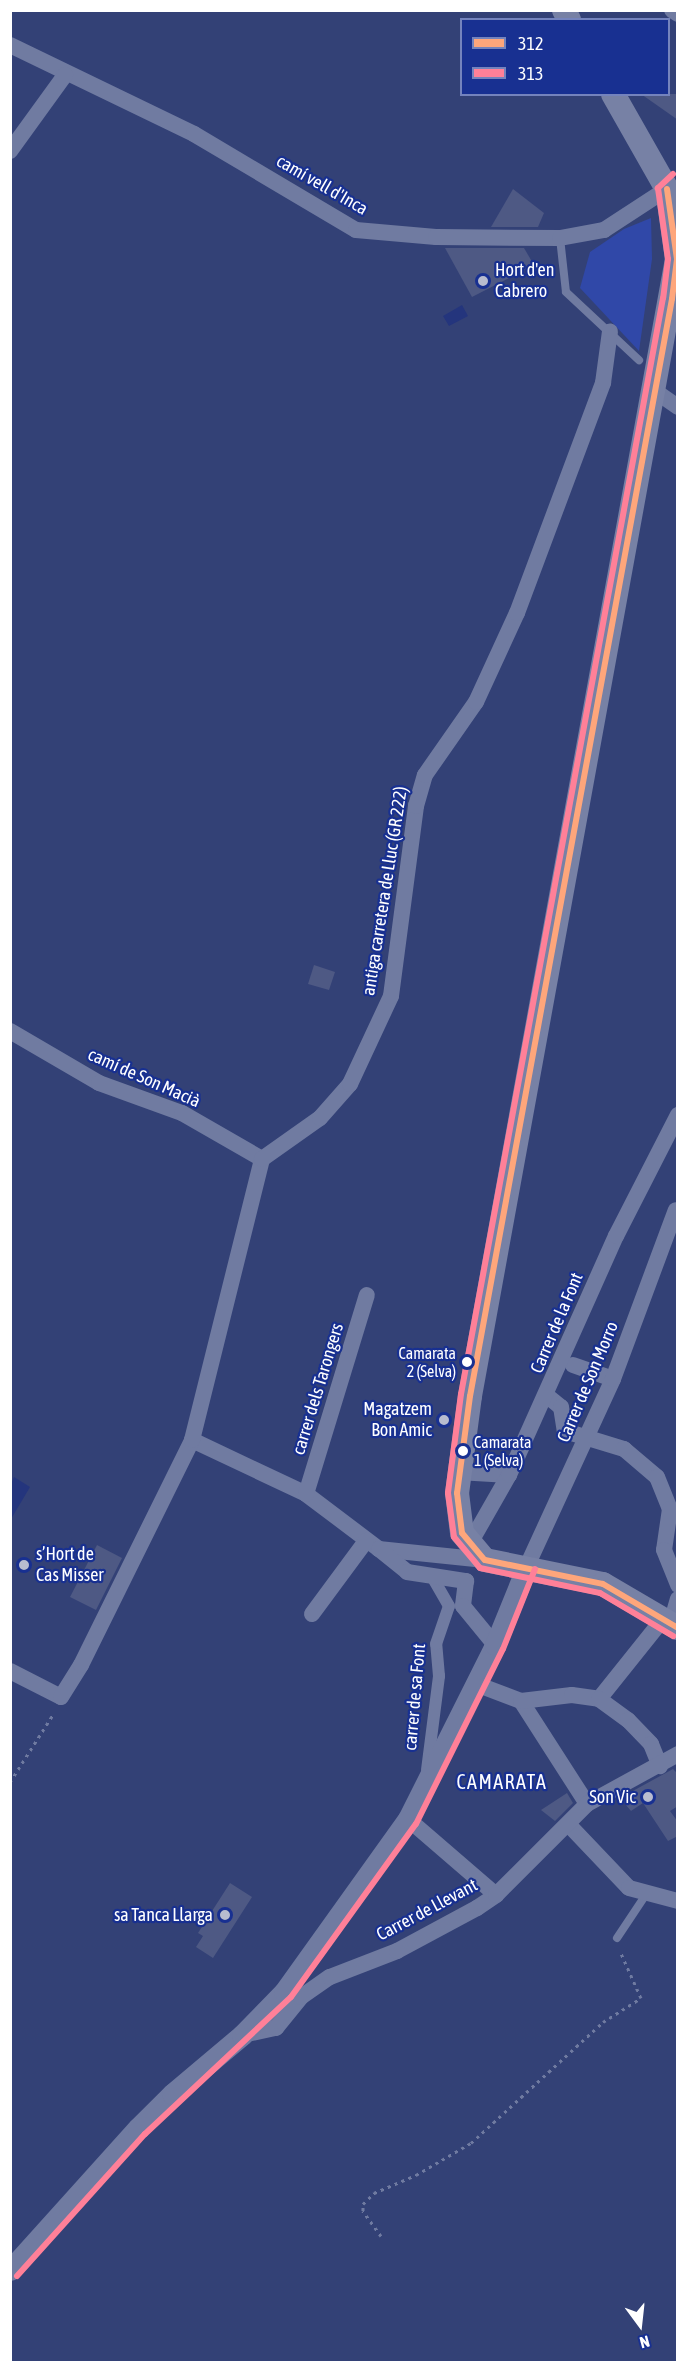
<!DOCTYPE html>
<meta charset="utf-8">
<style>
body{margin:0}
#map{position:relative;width:688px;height:2373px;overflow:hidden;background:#334176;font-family:"Asap Condensed",sans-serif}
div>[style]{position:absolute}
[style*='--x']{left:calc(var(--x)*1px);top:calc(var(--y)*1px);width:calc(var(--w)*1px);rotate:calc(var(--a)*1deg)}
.green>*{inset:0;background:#3048a8}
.water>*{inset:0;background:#24357d}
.building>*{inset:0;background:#4e5984}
.path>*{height:3px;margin-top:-1.5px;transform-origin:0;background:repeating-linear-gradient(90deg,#707ba1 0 3px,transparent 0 7.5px)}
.service>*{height:8px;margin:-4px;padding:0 4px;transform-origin:4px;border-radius:4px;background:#707ba1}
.pedestrian>*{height:12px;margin:-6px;padding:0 6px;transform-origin:6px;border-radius:6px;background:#707ba1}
.minor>*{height:16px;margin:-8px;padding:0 8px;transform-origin:8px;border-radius:8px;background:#707ba1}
.tertiary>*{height:21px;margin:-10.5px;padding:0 10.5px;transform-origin:10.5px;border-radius:10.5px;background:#707ba1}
.secondary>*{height:24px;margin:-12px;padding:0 12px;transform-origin:12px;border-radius:12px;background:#7781a5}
.bus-1>*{height:6px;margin:-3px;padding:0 3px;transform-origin:3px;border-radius:3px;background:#fea67b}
.bus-2>*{height:6px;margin:-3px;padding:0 3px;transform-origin:3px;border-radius:3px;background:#ff8098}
.dots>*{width:16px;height:16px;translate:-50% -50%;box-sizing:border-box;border:3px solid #183091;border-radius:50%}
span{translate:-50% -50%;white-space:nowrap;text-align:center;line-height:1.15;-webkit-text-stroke:4.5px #183091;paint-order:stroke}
.bus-label{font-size:16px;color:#fff}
.right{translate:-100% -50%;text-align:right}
.left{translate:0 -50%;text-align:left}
.street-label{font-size:18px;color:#fff}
.poi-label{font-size:18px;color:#fff}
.neighbourhood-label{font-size:20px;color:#fff;letter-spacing:1.5px}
.frame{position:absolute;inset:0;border:12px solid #fff;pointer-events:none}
.legend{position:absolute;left:460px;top:18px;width:210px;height:78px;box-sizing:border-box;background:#183091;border:2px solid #7483bd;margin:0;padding:8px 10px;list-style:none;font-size:18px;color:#fff}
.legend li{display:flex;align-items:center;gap:12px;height:30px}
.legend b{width:30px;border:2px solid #7483bd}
.north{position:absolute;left:610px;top:2295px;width:60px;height:60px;-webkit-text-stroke:4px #183091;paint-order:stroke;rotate:165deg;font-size:16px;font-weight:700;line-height:24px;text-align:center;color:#fff}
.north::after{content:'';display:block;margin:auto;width:21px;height:27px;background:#fff;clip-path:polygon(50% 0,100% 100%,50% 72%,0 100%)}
</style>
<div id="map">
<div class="green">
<i style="clip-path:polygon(651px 218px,652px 259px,639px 351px,580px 288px,590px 252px,624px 229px)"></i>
</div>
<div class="water">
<i style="clip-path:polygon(462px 305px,468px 316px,449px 326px,443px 316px)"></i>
<i style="clip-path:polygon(14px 1477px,30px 1487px,11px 1519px,11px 1484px)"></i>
</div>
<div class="building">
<i style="clip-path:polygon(641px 94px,678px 94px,678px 120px)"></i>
<i style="clip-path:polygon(513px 189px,544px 213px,538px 227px,491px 227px)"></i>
<i style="clip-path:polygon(445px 248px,524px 248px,534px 265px,472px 297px)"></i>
<i style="clip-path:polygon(314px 965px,335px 972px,329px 990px,308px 984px)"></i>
<i style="clip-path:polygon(97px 1545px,122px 1558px,96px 1610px,70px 1597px)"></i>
<i style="clip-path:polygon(673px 1769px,678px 1774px,678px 1806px,670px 1811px,678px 1822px,678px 1836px,668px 1841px,643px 1803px,631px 1811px,620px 1798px)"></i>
<i style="clip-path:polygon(567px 1793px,573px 1803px,555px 1821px,541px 1810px)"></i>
<i style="clip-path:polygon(230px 1883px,252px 1897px,213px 1958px,196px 1947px,203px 1936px,198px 1933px)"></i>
</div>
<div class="path">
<i style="--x:10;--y:1782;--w:82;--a:-57.5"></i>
<i style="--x:381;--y:2236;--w:31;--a:-126"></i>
<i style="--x:363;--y:2211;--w:7;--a:-90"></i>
<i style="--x:363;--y:2204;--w:16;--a:-45"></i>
<i style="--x:374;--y:2193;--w:46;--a:-23.2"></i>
<i style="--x:416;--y:2175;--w:64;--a:-30.2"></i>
<i style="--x:471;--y:2143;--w:179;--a:-42.5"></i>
<i style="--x:603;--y:2022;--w:45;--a:-32.3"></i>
<i style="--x:641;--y:1998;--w:51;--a:-114.1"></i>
</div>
<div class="service">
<i style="--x:560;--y:238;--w:54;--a:83.7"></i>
<i style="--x:566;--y:292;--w:100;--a:43"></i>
<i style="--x:617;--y:1938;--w:54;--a:-56.3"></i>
</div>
<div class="pedestrian">
<i style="--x:427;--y:1770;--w:95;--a:-82.7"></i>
<i style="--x:439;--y:1676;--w:32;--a:-95"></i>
<i style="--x:436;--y:1644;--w:40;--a:-71.1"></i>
<i style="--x:449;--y:1606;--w:36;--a:-120"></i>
</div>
<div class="minor">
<i style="--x:672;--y:10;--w:7;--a:34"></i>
<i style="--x:10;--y:45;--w:204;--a:25.8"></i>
<i style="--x:194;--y:134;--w:188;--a:30.7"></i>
<i style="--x:356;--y:230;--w:80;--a:5"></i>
<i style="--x:436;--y:237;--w:124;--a:0.5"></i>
<i style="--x:560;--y:238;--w:45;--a:-10.3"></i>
<i style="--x:604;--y:230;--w:75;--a:-33.1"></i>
<i style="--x:10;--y:151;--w:94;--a:-54.1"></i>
<i style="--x:655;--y:391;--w:28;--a:35"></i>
<i style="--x:10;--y:1031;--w:103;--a:30.3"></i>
<i style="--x:99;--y:1083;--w:88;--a:19.9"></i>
<i style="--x:182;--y:1113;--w:92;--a:29.9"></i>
<i style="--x:573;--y:1365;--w:42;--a:19.3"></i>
<i style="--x:546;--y:1395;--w:19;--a:39"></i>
<i style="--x:561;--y:1407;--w:24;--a:81"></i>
<i style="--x:565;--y:1431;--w:62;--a:17"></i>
<i style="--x:624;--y:1449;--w:43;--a:40.3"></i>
<i style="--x:657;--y:1477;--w:35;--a:68"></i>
<i style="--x:670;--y:1509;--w:41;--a:98.3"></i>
<i style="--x:664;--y:1550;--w:38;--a:68"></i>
<i style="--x:192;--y:1440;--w:126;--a:25.3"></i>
<i style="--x:306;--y:1494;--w:91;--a:37"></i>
<i style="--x:458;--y:1472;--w:51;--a:3.4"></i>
<i style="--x:306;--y:1494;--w:208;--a:-73"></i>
<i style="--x:469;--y:1545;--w:81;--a:-60.3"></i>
<i style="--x:509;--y:1475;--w:262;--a:-65.9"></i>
<i style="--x:616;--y:1236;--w:136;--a:-62.9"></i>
<i style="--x:485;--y:1560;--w:107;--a:-174.1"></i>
<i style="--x:379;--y:1549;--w:36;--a:39"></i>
<i style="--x:407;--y:1572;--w:60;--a:8.7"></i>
<i style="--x:466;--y:1581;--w:25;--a:97"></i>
<i style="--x:463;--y:1606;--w:50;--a:50.6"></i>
<i style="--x:527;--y:1566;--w:206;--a:-65.3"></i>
<i style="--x:613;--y:1379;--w:180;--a:-69.6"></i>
<i style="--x:312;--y:1614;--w:91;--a:-53.5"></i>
<i style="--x:671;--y:1623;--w:25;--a:-74"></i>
<i style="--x:10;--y:1671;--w:57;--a:27"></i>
<i style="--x:61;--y:1697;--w:38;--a:-58"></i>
<i style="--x:81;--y:1665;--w:251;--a:-63.7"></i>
<i style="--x:192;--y:1440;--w:290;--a:-76"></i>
<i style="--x:262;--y:1159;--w:71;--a:-35.3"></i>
<i style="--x:320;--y:1118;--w:45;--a:-48.6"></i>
<i style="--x:350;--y:1084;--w:97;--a:-65"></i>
<i style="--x:391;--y:996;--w:192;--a:-82.5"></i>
<i style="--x:416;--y:806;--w:32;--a:-74"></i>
<i style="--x:425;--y:775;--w:89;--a:-55.1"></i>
<i style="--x:476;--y:702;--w:98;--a:-65.3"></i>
<i style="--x:517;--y:613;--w:246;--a:-69.5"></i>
<i style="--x:603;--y:383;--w:52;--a:-82.3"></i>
<i style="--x:476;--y:1684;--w:48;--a:20.7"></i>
<i style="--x:521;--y:1701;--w:122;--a:57.3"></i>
<i style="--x:599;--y:1699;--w:104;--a:-51.3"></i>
<i style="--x:521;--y:1701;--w:51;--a:-6.7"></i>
<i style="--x:572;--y:1695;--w:27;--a:8"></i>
<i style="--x:599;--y:1699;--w:36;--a:36"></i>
<i style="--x:628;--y:1720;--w:33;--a:46"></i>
<i style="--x:651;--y:1744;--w:24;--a:68"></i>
<i style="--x:408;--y:1819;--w:116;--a:40.8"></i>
<i style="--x:568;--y:1824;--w:88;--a:46.4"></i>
<i style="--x:629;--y:1888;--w:51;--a:14.9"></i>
<i style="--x:242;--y:2035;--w:35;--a:-12"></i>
<i style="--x:276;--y:2028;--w:40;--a:-51"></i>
<i style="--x:301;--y:1997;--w:35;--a:-35"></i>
<i style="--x:330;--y:1977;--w:72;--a:-21.2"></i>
<i style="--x:397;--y:1951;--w:91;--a:-28.3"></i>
<i style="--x:477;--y:1908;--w:23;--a:-34"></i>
<i style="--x:496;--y:1895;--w:129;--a:-45"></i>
<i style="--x:587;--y:1804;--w:104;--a:-28.8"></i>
</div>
<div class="tertiary">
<i style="--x:10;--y:2270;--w:191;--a:-48"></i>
<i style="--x:138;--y:2128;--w:48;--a:-45"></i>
<i style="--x:172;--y:2094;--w:92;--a:-40.1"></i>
<i style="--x:242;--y:2035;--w:60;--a:-45.7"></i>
<i style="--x:284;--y:1992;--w:213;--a:-54.4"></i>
<i style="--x:408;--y:1819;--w:195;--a:-63.4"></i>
<i style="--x:495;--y:1645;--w:85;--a:-67.9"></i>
</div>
<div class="secondary">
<i style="--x:564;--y:10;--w:11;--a:63"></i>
<i style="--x:613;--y:94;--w:109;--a:60.4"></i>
<i style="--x:667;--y:189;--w:71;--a:81.9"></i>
<i style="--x:677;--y:259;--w:1156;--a:100.32"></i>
<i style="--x:470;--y:1396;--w:98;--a:97.6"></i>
<i style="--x:457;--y:1493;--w:40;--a:82.9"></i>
<i style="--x:462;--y:1533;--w:35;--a:50"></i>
<i style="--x:485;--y:1560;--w:120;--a:11.5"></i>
<i style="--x:603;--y:1584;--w:87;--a:30.4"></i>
</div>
<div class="bus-1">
<i style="--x:667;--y:189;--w:71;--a:81.9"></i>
<i style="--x:677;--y:259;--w:40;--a:97.1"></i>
<i style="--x:672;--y:299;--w:1115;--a:100.43"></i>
<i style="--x:470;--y:1396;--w:98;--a:97.6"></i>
<i style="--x:457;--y:1493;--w:40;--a:82.9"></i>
<i style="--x:462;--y:1533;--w:35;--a:50"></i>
<i style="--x:485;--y:1560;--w:120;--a:11.5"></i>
<i style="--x:603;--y:1584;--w:87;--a:30.4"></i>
</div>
<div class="bus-2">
<i style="--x:673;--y:174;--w:21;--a:137"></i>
<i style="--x:658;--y:188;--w:72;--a:82"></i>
<i style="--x:668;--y:259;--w:39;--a:97"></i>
<i style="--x:663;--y:298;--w:1114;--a:100.44"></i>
<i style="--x:461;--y:1394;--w:100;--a:97.5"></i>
<i style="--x:448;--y:1493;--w:44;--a:82.2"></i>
<i style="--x:454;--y:1537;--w:40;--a:50"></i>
<i style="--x:480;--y:1568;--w:123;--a:11.8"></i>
<i style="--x:600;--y:1593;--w:85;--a:30.5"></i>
<i style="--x:17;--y:2276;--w:191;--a:-48"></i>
<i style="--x:145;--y:2134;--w:200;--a:-43.2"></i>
<i style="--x:291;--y:1997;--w:213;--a:-54.2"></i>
<i style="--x:416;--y:1824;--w:195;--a:-63.6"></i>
<i style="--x:503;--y:1649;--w:86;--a:-68.2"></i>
</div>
<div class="dots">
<i style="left:483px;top:281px;background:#b8bccf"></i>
<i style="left:467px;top:1362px;background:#fff"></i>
<i style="left:444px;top:1420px;background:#b8bccf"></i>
<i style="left:463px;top:1451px;background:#fff"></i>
<i style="left:24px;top:1565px;background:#b8bccf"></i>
<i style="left:648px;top:1797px;background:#b8bccf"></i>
<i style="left:225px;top:1915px;background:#b8bccf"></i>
</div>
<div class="bus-label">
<span class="right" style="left:456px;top:1362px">Camarata<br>2 (Selva)</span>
<span class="left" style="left:474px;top:1451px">Camarata<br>1 (Selva)</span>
</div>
<div class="street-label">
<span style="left:322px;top:185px;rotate:30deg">camí vell d'Inca</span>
<span style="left:385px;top:891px;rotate:-81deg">antiga carretera de Lluc (GR 222)</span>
<span style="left:144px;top:1078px;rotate:24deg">camí de Son Macià</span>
<span style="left:557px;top:1323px;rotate:-67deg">Carrer de la Font</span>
<span style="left:588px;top:1382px;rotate:-67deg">Carrer de Son Morro</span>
<span style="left:318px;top:1389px;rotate:-73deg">carrer dels Tarongers</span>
<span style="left:415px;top:1697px;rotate:-85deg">carrer de sa Font</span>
<span style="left:427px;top:1910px;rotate:-28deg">Carrer de Llevant</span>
</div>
<div class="poi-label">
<span class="left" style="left:495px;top:281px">Hort d'en<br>Cabrero</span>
<span class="right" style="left:432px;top:1420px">Magatzem<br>Bon Amic</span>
<span class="left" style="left:36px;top:1565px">s’Hort de<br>Cas Misser</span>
<span class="right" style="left:636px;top:1797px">Son Vic</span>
<span class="right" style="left:213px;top:1915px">sa Tanca Llarga</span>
</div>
<div class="neighbourhood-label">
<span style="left:502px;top:1781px">CAMARATA</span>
</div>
<div class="frame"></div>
<ul class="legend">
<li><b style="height:8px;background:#fea67b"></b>312</li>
<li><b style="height:8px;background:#ff8098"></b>313</li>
</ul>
<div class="north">N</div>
</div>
